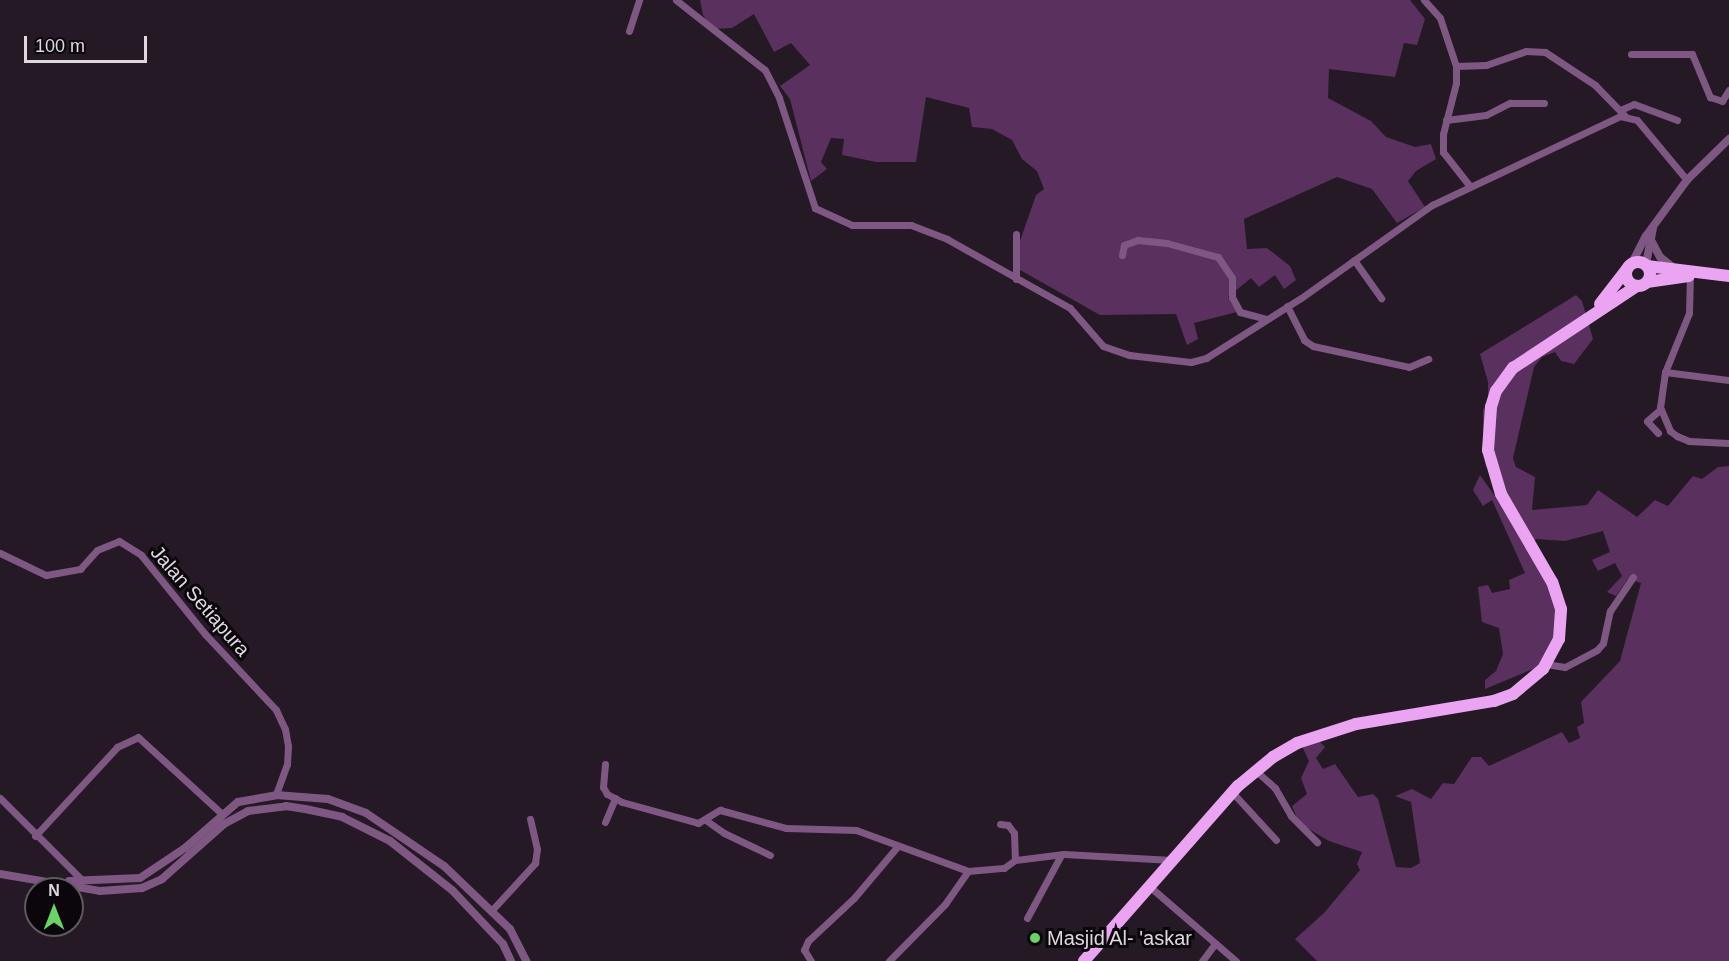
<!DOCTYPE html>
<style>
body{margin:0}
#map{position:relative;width:1729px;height:961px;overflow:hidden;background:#241925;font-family:Arial,sans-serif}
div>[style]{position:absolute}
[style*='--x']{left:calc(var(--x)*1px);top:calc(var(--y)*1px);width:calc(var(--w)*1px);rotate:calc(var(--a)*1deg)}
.green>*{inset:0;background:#59305e}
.minor>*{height:7px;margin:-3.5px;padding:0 3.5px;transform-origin:3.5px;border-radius:3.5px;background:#7e5782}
.tertiary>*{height:8px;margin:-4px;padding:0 4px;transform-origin:4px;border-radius:4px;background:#7e5782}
.trunk>*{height:12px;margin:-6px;padding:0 6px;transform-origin:6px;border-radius:6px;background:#eaa4f2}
.trunk>.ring{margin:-6px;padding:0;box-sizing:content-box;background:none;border:12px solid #eaa4f2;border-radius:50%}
.dots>*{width:16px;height:16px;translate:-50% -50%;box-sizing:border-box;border:3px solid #0a060b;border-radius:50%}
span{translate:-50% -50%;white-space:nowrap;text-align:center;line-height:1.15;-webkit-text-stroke:6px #0a060b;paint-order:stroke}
.street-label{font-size:20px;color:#dfd8e0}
.poi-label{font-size:20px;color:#dfd8e0}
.left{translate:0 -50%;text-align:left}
.north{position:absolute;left:24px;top:877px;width:60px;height:60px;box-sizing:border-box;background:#0a060b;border:2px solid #5f5a60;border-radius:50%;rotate:0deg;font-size:16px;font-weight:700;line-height:24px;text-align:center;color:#dfd8e0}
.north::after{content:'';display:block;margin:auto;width:21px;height:27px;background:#69d464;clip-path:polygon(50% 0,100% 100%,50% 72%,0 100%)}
.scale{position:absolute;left:24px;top:36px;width:123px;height:27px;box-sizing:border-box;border:3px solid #dfd8e0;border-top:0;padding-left:8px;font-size:18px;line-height:21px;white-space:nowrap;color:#dfd8e0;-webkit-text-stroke:4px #0a060b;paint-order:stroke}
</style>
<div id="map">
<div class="green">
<i style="clip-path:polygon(700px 0,1410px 0,1425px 19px,1417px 45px,1404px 43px,1395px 77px,1329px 69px,1328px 98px,1371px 121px,1386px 137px,1415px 147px,1431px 144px,1436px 159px,1416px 171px,1408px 181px,1425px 207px,1397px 223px,1372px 189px,1337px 177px,1244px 219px,1247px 249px,1267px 248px,1290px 266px,1296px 280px,1284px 289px,1275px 275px,1259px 287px,1251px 278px,1228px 297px,1237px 312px,1194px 323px,1198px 339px,1187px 345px,1176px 314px,1100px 315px,1020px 270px,1020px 241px,1036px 195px,1044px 189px,1037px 171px,1022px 159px,1012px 140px,992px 129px,972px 127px,969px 108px,926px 97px,916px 162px,876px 162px,842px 155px,844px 139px,831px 138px,821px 162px,827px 169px,811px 181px,790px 99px,780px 86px,810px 65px,791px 43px,774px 52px,754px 14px,732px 28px,712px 29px,703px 15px)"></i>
<i style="clip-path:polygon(1576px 295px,1582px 301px,1593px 339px,1574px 364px,1561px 361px,1555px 352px,1542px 357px,1534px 367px,1513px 458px,1516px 467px,1535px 477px,1532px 510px,1587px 505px,1598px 490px,1637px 517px,1655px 500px,1668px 506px,1693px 476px,1702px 479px,1718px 467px,1729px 466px,1729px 961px,1317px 961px,1295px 939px,1324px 913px,1360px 870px,1357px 864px,1362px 852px,1329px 841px,1299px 823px,1292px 806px,1307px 794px,1301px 778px,1309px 761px,1301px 744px,1316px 738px,1325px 747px,1316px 758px,1323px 769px,1335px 764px,1358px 797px,1373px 794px,1378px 799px,1396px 867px,1411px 868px,1420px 863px,1411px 802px,1395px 796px,1412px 789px,1431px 799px,1443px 783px,1454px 784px,1472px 757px,1481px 757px,1489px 766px,1562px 732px,1569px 743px,1580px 738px,1577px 727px,1584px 723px,1581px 702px,1620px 661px,1641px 583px,1628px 579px,1616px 596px,1607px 592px,1622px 576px,1615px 563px,1598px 571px,1592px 560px,1610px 552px,1603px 531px,1565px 541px,1536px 539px,1529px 546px,1557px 605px,1557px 633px,1538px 667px,1485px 689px,1485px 680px,1496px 671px,1503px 654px,1499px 628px,1482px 622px,1478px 587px,1488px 585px,1492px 593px,1510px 589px,1509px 580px,1525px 573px,1492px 500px,1483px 506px,1473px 490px,1480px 475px,1497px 499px,1501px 475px,1486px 467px,1483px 453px,1483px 410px,1488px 401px,1488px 382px,1480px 354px)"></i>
</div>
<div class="minor">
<i style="--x:676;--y:0;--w:113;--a:38.2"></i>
<i style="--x:765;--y:70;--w:31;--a:63"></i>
<i style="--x:779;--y:98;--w:116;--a:71.9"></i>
<i style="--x:815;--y:208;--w:41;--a:24.7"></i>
<i style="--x:852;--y:225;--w:59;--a:0"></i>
<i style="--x:911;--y:225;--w:39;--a:21"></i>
<i style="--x:947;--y:239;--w:141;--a:29.3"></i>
<i style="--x:1070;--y:308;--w:50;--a:49"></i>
<i style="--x:1103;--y:346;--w:28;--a:19"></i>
<i style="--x:1129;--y:355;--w:62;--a:6.4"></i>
<i style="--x:1191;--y:362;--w:16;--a:-15"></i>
<i style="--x:1206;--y:358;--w:112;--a:-32.3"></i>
<i style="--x:1301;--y:298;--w:161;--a:-35.4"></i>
<i style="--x:1432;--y:205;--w:208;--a:-25.3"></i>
<i style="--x:1620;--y:116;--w:17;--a:13"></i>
<i style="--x:1637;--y:120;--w:78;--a:50.2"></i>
<i style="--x:1424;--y:0;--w:24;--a:48"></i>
<i style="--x:1440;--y:18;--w:51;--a:71.6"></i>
<i style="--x:1456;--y:66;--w:17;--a:90"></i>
<i style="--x:1456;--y:83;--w:53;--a:104.3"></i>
<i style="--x:1443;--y:134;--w:18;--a:90"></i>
<i style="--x:1443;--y:152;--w:42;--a:51.8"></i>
<i style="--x:629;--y:31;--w:33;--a:-72"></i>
<i style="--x:1631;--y:54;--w:61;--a:0"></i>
<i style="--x:1692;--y:54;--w:47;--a:67.3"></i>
<i style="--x:1710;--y:97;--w:13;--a:18"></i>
<i style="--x:1722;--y:101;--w:13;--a:-58"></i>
<i style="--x:1456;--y:66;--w:30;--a:-2"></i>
<i style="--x:1486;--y:65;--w:42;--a:-19.3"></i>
<i style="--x:1526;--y:51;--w:19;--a:3"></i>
<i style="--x:1545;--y:52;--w:60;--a:33.4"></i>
<i style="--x:1595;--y:85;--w:43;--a:45.9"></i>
<i style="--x:1620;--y:110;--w:15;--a:-23"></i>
<i style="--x:1634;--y:104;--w:46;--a:20.4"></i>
<i style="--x:1446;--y:120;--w:40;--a:-7.1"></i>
<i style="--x:1486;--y:115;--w:27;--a:-27"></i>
<i style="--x:1510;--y:103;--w:34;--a:0"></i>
<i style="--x:1122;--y:255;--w:10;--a:-79"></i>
<i style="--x:1124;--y:245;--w:15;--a:-20"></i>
<i style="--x:1138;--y:240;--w:29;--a:6"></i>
<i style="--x:1167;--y:243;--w:53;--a:15.4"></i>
<i style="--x:1218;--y:257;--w:25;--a:56"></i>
<i style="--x:1232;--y:278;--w:19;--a:90"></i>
<i style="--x:1232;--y:297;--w:17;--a:62"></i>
<i style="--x:1240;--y:312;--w:27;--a:15"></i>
<i style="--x:1354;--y:260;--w:47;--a:54.6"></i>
<i style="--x:1690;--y:273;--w:40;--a:91.4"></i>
<i style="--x:1689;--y:313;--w:64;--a:112.1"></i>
<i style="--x:1665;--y:372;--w:35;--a:98"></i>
<i style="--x:1660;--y:407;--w:26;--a:67"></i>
<i style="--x:1670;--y:431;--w:9;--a:36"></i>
<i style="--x:1677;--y:436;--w:13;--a:23"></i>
<i style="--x:1689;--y:441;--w:40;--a:2.9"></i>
<i style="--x:1016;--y:279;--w:45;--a:-90"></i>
<i style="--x:1287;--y:306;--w:38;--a:63"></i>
<i style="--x:1304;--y:340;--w:11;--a:34"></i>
<i style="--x:1313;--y:346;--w:98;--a:12.3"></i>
<i style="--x:1409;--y:367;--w:21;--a:-23"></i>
<i style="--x:1665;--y:372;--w:64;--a:7.1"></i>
<i style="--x:1658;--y:433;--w:16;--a:-133"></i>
<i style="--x:1647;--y:421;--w:18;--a:-41"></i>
<i style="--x:0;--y:553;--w:51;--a:25.6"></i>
<i style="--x:46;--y:575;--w:35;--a:-10"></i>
<i style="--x:80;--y:569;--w:25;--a:-48"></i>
<i style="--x:97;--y:550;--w:24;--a:-22"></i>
<i style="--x:119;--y:541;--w:26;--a:32"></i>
<i style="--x:141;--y:555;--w:102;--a:51"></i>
<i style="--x:205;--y:634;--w:104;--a:46.9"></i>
<i style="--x:276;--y:710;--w:21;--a:65"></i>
<i style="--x:285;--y:729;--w:17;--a:80"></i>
<i style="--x:288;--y:746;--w:18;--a:93"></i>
<i style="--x:287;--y:764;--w:33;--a:110"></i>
<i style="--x:1546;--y:664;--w:19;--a:9"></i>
<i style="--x:1565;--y:667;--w:36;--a:-28"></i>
<i style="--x:1597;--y:650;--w:9;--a:-49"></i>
<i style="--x:1603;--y:643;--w:33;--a:-78"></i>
<i style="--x:1610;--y:611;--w:41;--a:-55.9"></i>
<i style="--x:605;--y:764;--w:23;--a:95"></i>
<i style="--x:603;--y:787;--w:8;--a:60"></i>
<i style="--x:607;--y:794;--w:17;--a:28"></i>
<i style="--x:622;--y:802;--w:79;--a:15.4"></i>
<i style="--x:698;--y:823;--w:26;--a:-31"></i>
<i style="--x:720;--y:810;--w:68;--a:15.3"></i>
<i style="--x:786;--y:828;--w:70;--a:1.6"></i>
<i style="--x:856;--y:830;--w:119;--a:20.1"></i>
<i style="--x:968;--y:871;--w:36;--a:-5"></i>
<i style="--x:1004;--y:868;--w:14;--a:-36"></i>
<i style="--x:1015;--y:860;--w:49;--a:-7"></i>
<i style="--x:1064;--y:854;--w:108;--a:3.2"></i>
<i style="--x:1255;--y:770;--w:27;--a:42"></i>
<i style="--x:1275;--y:788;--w:32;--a:60"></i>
<i style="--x:1291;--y:816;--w:37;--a:45"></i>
<i style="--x:1232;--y:792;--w:65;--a:47.5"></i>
<i style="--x:0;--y:798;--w:117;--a:45"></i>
<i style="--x:707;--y:821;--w:21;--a:35"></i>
<i style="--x:724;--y:833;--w:51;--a:25.6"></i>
<i style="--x:605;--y:822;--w:26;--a:-67"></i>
<i style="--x:1000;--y:824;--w:8;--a:7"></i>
<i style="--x:1008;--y:825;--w:10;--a:53"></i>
<i style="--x:1014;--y:833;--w:27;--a:88"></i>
<i style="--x:35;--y:836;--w:121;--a:-47.3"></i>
<i style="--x:117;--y:747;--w:23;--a:-25"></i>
<i style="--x:138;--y:737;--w:113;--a:42.5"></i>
<i style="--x:1149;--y:886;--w:115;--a:40.8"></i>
<i style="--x:492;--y:910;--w:64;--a:-47.5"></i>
<i style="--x:535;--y:863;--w:14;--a:-82"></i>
<i style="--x:537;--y:849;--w:31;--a:-103"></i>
<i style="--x:1027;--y:918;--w:72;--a:-61.6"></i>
<i style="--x:811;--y:961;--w:13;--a:-122"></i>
<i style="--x:804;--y:950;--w:10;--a:-66"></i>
<i style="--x:808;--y:941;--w:63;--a:-43.1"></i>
<i style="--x:854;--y:898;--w:67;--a:-49.9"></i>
<i style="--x:889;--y:961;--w:80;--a:-45.5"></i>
<i style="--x:945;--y:904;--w:40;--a:-55.1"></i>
<i style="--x:1202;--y:961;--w:21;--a:-53"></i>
</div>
<div class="tertiary">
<i style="--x:1652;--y:242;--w:17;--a:62"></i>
<i style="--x:1660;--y:257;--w:18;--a:38"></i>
<i style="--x:1632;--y:263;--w:30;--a:-63"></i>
<i style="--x:1646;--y:236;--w:69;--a:-53.8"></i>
<i style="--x:1687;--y:180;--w:59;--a:-44.3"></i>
<i style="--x:1646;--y:264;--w:37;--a:-79"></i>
<i style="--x:0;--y:874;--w:101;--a:9.6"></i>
<i style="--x:100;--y:891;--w:42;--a:-4.1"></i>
<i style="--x:142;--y:888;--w:22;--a:-24"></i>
<i style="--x:162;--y:879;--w:83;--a:-41.6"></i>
<i style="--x:224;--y:824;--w:27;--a:-28"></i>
<i style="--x:248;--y:811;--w:38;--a:-7"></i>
<i style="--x:286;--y:806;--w:24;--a:9"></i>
<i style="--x:310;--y:810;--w:33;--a:12"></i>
<i style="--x:342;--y:817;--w:54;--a:26.6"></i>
<i style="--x:390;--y:841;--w:80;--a:38.4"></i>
<i style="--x:453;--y:891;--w:73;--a:46.7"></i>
<i style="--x:503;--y:944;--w:19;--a:65"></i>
<i style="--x:69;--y:881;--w:71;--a:-2.4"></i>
<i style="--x:140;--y:878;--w:54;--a:-33.7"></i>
<i style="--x:185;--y:848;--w:70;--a:-41"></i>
<i style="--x:238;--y:802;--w:39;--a:-10"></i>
<i style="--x:276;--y:795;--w:52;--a:4.4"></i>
<i style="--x:328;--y:799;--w:40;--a:20.2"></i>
<i style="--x:366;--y:813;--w:94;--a:34.2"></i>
<i style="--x:444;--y:866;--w:91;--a:43.7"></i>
<i style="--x:510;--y:929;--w:36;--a:63"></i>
</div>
<div class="trunk">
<i class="ring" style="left:1626px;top:262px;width:12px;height:12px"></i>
<i style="--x:1647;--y:266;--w:83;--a:7"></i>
<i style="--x:1647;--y:282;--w:42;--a:-8.1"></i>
<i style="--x:1600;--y:304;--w:44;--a:-52.4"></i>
<i style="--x:1084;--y:961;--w:233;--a:-48.7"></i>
<i style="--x:1238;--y:786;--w:45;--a:-39.6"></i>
<i style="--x:1273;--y:757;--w:28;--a:-30"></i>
<i style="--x:1297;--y:743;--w:62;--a:-17.9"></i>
<i style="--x:1356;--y:724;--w:140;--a:-9.5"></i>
<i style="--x:1494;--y:701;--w:20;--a:-20"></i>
<i style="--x:1513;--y:694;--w:39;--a:-40"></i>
<i style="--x:1543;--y:669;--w:34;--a:-62"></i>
<i style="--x:1559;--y:639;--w:30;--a:-86"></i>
<i style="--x:1561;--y:609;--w:28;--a:-108"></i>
<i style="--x:1552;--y:582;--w:102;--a:-120.1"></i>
<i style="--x:1501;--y:494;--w:46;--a:-106.5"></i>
<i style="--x:1488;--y:450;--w:43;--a:-86"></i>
<i style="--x:1491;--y:407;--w:17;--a:-73"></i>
<i style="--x:1496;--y:391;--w:29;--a:-54"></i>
<i style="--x:1513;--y:368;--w:149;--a:-33.5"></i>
</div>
<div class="dots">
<i style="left:1035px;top:938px;background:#69d464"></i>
</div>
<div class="street-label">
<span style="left:200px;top:601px;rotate:49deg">Jalan Setiapura</span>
</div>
<div class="poi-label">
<span class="left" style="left:1047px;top:938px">Masjid Al- 'askar</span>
</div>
<div class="north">N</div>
<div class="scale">100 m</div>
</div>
